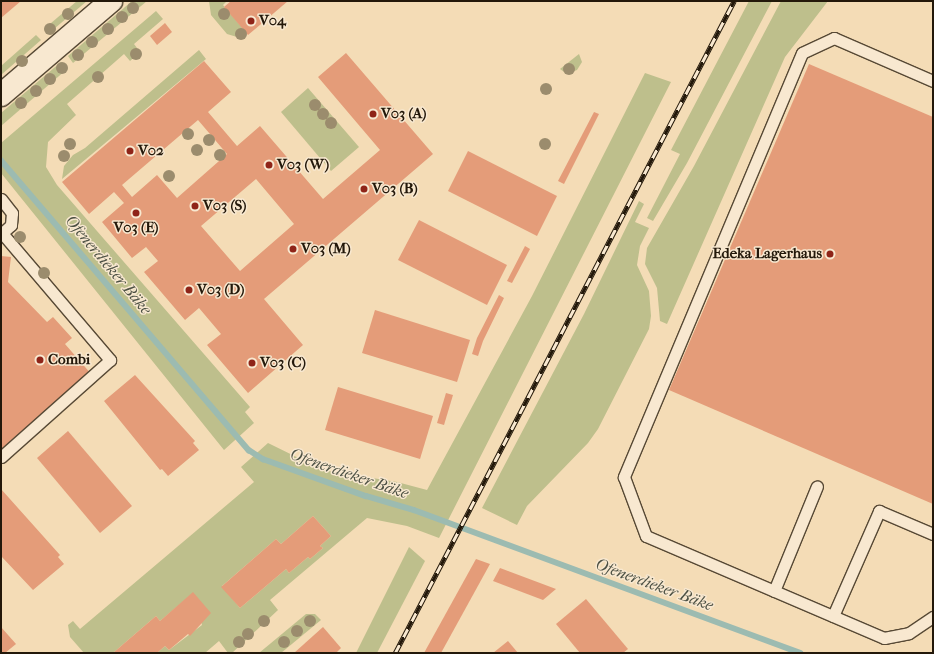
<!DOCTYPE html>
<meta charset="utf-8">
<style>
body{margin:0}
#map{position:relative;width:934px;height:654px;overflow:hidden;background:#f4dcb6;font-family:"IM FELL French Canon",serif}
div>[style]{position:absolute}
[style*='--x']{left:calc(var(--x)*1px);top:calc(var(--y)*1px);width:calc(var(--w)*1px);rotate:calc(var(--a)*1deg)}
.green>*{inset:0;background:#bebf8c}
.stream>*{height:5.5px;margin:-2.75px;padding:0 2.75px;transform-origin:2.75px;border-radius:2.75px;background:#9cbbb1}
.building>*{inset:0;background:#e49c79}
.roads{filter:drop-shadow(1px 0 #574935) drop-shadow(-1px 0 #574935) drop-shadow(0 1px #574935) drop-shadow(0 -1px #574935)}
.lane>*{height:11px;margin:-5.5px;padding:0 5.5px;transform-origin:5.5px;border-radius:5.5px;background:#f8e8d0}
.secondary>*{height:22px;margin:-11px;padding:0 11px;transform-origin:11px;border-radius:11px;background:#f8e8d0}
.rail>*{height:4.5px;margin-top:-2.25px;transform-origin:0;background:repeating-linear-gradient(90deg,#f8e8d0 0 9px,#23180a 0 18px);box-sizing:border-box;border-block:1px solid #23180a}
.trees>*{width:12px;height:12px;margin:-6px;border-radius:50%;background:#9b8c6d}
.dots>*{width:11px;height:11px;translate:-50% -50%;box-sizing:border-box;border:2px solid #f8e8d0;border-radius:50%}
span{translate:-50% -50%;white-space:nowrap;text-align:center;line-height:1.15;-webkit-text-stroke:3px #f8e8d0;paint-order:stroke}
.poi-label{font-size:15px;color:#23180a;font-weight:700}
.left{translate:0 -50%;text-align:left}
.right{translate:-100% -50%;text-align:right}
.water-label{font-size:16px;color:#4d5144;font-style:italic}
.frame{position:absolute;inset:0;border:2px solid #23180a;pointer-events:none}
</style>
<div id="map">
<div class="green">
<i style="clip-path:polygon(77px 1px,87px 1px,48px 34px,44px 29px)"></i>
<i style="clip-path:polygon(132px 1px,147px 1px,73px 63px,68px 56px)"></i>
<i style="clip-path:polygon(209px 1px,227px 1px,223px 5px,245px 31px,237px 37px,227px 34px,211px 15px)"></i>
<i style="clip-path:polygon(749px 1px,772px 1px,687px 163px,653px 221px,647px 218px,680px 154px,671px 150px)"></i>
<i style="clip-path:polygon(781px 1px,828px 1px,785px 57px,667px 324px,660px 321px,657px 288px,645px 264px,647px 248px,694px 166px)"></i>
<i style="clip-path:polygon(156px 11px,163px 19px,134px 44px,140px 52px,130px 61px,124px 54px,67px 104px,76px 115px,48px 142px,46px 167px,57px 185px,250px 407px,245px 412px,254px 423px,224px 450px,1px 173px,1px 143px)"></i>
<i style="clip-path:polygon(36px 35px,41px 40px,1px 75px,1px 66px)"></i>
<i style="clip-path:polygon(199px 50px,206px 59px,62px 179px,64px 166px,73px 155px,85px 148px)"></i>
<i style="clip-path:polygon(579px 54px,582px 62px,577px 70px,567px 74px,560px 69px)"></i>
<i style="clip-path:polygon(61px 62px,66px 70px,1px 126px,1px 113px)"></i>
<i style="clip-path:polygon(evenodd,645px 73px,671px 82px,439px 538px,407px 526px,367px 518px,270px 600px,278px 610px,232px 653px,228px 653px,219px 641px,205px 653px,157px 653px,165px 646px,169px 650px,202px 625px,193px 593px,160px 621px,156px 616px,113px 653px,84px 653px,70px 637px,68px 625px,73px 621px,80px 629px,254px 482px,241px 467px,268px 443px,323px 470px,397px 482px,427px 490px,532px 296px,645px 73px,313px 516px,331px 536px,320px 546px,323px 548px,310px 559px,308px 557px,289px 573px,286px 569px,240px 608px,222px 586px,276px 539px,281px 544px,313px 516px)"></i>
<i style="clip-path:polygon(308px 88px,359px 147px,331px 171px,281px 112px)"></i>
<i style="clip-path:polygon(639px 201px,644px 204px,635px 222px,649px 228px,640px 246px,637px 265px,649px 291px,651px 316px,649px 329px,598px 429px,588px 443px,527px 506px,517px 525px,482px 508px,584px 314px)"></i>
<i style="clip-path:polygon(409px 547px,425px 561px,377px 653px,356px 653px)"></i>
<i style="clip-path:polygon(306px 614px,315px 614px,321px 620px,281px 653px,259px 653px)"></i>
</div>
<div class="stream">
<i style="--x:1;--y:160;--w:382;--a:49.5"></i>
<i style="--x:249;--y:450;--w:17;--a:33"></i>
<i style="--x:263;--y:459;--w:109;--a:19.8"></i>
<i style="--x:366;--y:496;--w:50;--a:16.3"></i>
<i style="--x:414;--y:510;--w:412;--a:20.3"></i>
</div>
<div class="building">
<i style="clip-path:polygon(1px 1px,21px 1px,1px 18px)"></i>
<i style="clip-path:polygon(231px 1px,288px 1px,248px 35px,224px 7px)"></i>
<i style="clip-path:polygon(165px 23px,172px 32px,157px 45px,150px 36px)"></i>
<i style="clip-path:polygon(evenodd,346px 53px,433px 154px,264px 299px,303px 345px,248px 393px,207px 345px,221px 334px,199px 308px,185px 320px,144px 272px,158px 261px,146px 247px,132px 258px,102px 222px,124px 203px,114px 192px,89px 214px,62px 182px,204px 61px,231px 92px,208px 112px,237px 146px,260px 126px,323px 199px,380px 150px,318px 77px,346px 53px,198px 120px,227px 154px,177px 198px,157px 175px,132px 197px,122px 185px,198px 120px,346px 53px,256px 179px,294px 224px,240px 271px,201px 226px,256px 179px)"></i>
<i style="clip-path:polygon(809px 64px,933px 117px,933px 504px,669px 390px)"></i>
<i style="clip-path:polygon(594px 112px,599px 114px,564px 184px,558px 181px)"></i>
<i style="clip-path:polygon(468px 151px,557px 196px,537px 236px,448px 191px)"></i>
<i style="clip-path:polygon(419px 220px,507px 265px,487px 305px,398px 260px)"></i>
<i style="clip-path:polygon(525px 246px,530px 249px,512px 283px,507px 281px)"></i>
<i style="clip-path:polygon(1px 256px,11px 257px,8px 282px,47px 322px,53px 317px,72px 338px,65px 344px,92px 375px,1px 453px)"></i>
<i style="clip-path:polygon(499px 295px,504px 298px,483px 341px,478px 356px,472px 354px,477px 338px)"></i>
<i style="clip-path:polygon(375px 310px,470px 340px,457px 382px,362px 353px)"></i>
<i style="clip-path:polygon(135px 375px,195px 441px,193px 443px,199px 450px,168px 476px,162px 469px,160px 470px,104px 401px)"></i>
<i style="clip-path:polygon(338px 387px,433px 416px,420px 459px,325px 430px)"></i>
<i style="clip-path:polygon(446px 393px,453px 395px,444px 425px,437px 423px)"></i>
<i style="clip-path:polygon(68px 431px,132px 506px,100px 533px,37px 458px)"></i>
<i style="clip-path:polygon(1px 489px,60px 555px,58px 557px,64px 564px,33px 590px,1px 556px)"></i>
<i style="clip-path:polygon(313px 516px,331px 536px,320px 546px,323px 548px,310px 559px,308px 557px,289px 573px,286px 569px,240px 608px,221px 587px,276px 539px,281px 544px)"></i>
<i style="clip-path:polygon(476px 559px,490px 564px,441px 653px,424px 653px)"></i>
<i style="clip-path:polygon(500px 568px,556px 589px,543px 600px,493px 581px)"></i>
<i style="clip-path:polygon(193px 592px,211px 613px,190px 636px,188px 634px,169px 650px,165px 646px,157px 653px,113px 653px,156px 616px,160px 621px)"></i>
<i style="clip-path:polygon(586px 599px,628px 649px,623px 653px,580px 653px,556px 624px)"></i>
<i style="clip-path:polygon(1px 627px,16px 644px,5px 653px,1px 653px)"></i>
<i style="clip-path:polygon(323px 627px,341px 648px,336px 653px,294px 653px)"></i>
<i style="clip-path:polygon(508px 641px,518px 653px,493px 653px)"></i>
</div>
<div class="roads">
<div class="lane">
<i style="--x:933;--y:81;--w:108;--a:-156.5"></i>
<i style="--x:834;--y:38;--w:35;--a:155"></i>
<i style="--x:802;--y:53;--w:460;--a:112.8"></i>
<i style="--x:624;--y:477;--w:63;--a:69.6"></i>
<i style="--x:646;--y:536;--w:259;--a:23.2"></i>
<i style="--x:884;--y:638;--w:25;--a:-11"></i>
<i style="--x:909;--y:633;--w:29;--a:-34"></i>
<i style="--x:1;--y:199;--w:18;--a:52"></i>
<i style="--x:12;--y:213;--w:12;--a:95"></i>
<i style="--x:11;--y:225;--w:12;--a:138"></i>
<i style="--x:2;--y:233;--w:167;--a:49.6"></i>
<i style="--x:110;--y:360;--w:146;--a:138.3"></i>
<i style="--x:774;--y:591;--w:113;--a:-67.7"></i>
<i style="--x:833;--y:616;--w:115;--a:-66.3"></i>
<i style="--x:879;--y:511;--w:59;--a:23.1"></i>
</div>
<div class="secondary">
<i style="--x:1;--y:95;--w:145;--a:-40.5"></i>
</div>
</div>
<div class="rail">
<i style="--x:395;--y:653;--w:735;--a:-62.53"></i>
</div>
<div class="trees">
<i style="left:133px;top:8px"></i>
<i style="left:68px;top:14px"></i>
<i style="left:224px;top:14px"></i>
<i style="left:122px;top:17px"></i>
<i style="left:50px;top:29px"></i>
<i style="left:108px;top:29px"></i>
<i style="left:241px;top:34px"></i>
<i style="left:92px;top:42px"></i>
<i style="left:136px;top:54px"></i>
<i style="left:78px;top:55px"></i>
<i style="left:22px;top:61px"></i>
<i style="left:62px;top:68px"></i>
<i style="left:569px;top:69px"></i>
<i style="left:98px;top:77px"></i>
<i style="left:50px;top:79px"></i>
<i style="left:546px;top:89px"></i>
<i style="left:36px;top:91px"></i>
<i style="left:21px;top:103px"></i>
<i style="left:315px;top:105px"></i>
<i style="left:323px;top:114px"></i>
<i style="left:331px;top:123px"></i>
<i style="left:188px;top:134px"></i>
<i style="left:209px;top:140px"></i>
<i style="left:70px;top:144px"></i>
<i style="left:545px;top:144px"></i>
<i style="left:197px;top:150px"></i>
<i style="left:220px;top:155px"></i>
<i style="left:64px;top:156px"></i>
<i style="left:169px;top:176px"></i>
<i style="left:20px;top:237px"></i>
<i style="left:44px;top:273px"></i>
<i style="left:264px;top:621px"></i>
<i style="left:310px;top:621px"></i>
<i style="left:297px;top:631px"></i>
<i style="left:248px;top:634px"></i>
<i style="left:239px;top:642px"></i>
<i style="left:284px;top:642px"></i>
</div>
<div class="dots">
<i style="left:251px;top:21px;background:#8f2418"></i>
<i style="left:373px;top:114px;background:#8f2418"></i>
<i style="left:130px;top:151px;background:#8f2418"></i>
<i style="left:269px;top:165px;background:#8f2418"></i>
<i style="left:364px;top:189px;background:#8f2418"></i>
<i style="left:195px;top:206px;background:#8f2418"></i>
<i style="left:136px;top:213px;background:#8f2418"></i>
<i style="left:293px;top:249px;background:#8f2418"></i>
<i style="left:830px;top:254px;background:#8f2418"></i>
<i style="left:189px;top:290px;background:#8f2418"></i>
<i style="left:40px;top:360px;background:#8f2418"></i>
<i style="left:252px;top:363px;background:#8f2418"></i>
</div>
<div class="poi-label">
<span class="left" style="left:259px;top:21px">V04</span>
<span class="left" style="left:381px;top:114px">V03 (A)</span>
<span class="left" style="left:138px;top:151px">V02</span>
<span class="left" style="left:277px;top:165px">V03 (W)</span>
<span class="left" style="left:372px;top:189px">V03 (B)</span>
<span class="left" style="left:203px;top:206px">V03 (S)</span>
<span style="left:136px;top:228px">V03 (E)</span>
<span class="left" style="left:301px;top:249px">V03 (M)</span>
<span class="right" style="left:822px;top:254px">Edeka Lagerhaus</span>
<span class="left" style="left:197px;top:290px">V03 (D)</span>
<span class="left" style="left:48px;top:360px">Combi</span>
<span class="left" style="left:260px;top:363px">V03 (C)</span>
</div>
<div class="water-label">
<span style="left:108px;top:265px;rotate:50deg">Ofenerdieker Bäke</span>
<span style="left:349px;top:474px;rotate:19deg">Ofenerdieker Bäke</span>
<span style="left:654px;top:585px;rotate:20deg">Ofenerdieker Bäke</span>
</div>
<div class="frame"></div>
</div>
